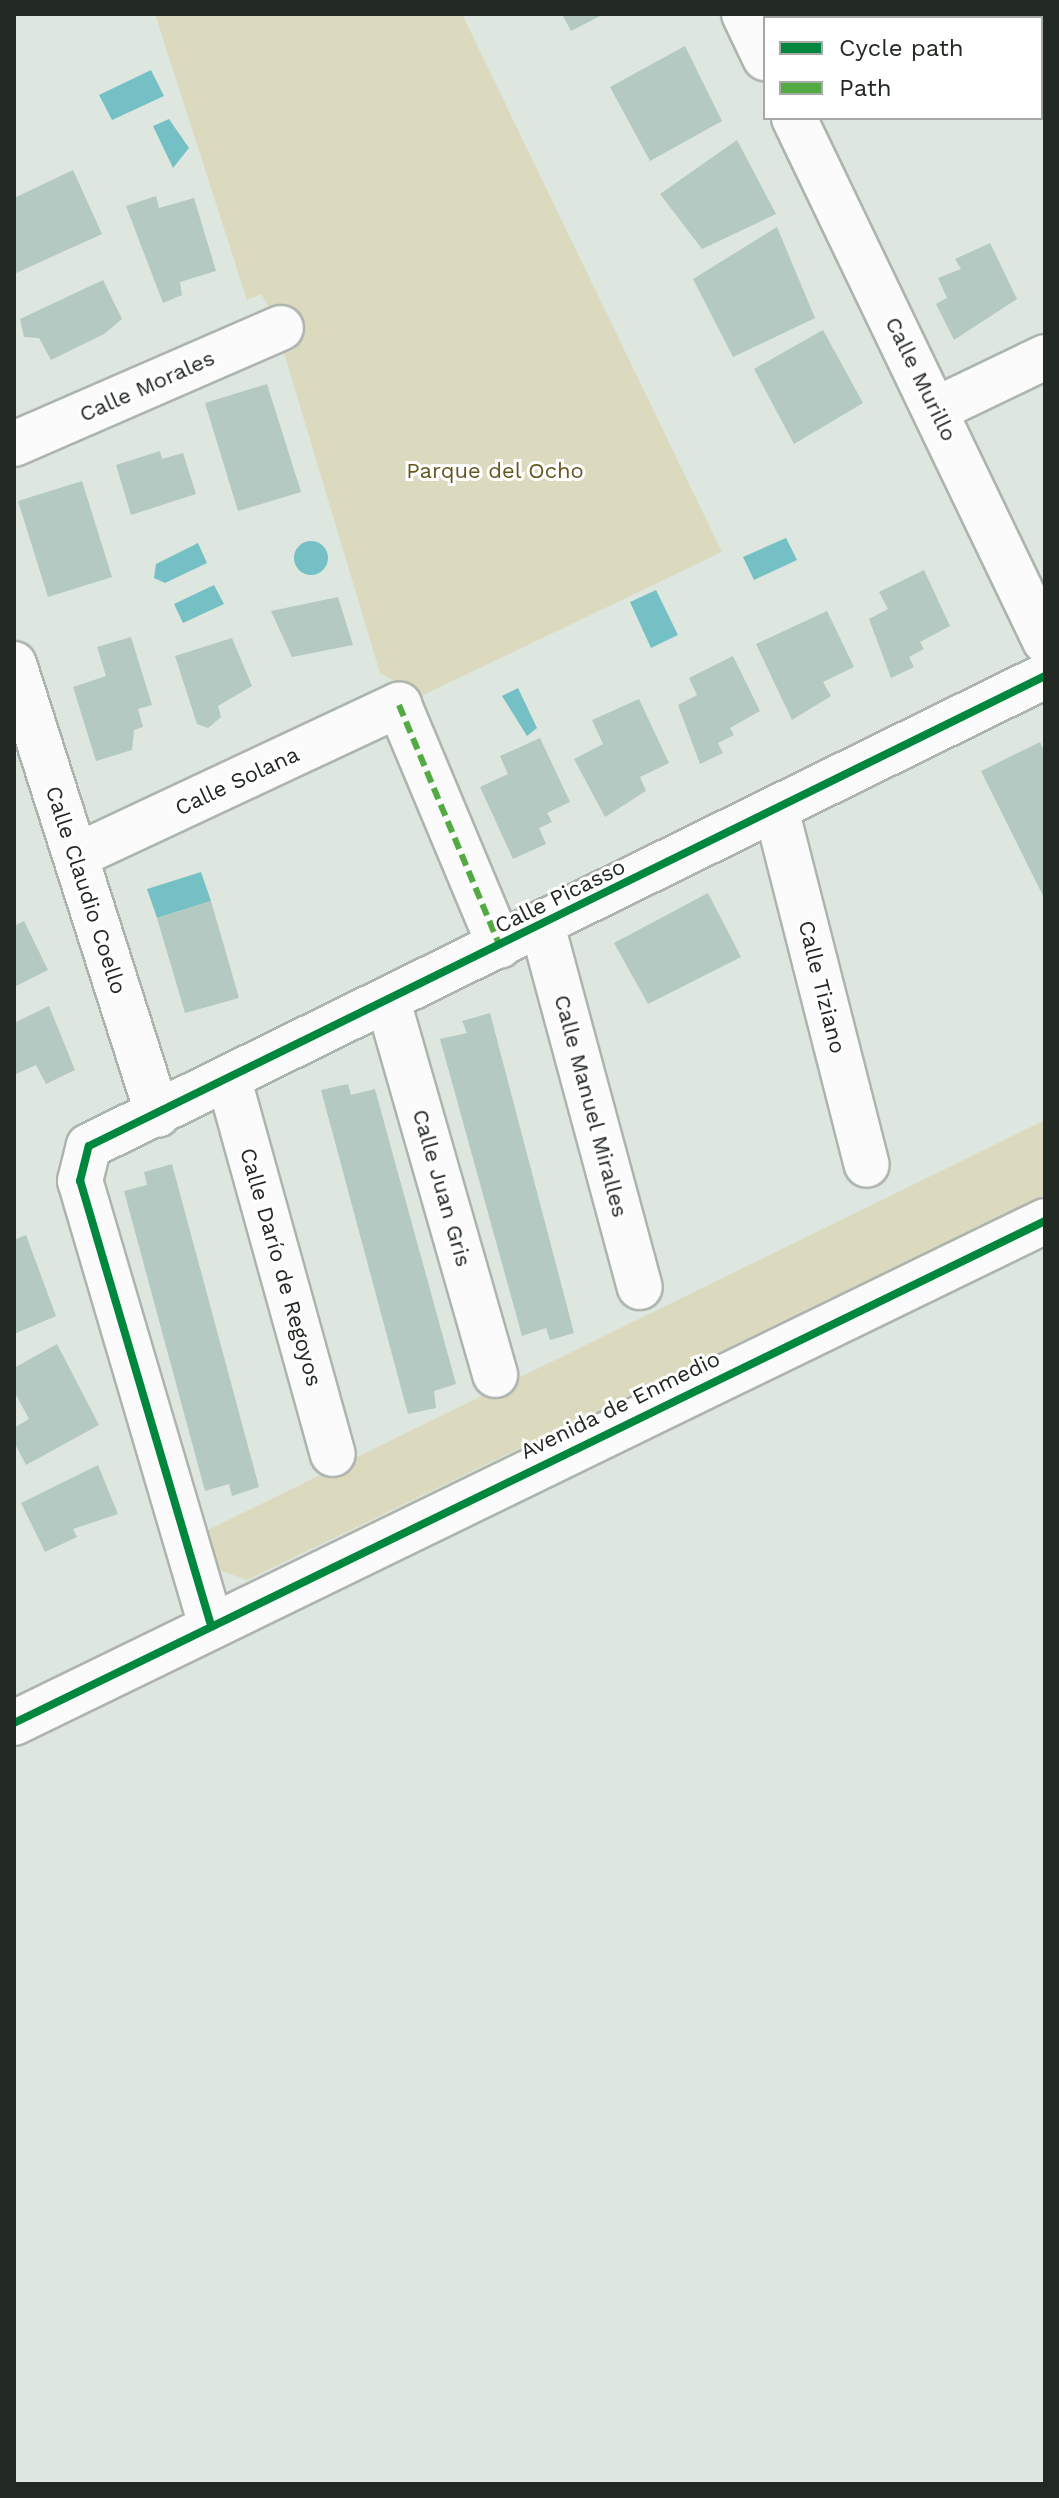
<!DOCTYPE html>
<meta charset="utf-8">
<style>
body{margin:0}
#map{position:relative;width:1059px;height:2498px;overflow:hidden;background:#dee7df;font-family:"Work Sans",sans-serif}
div>[style]{position:absolute}
[style*='--x']{left:calc(var(--x)*1px);top:calc(var(--y)*1px);width:calc(var(--w)*1px);rotate:calc(var(--a)*1deg)}
.green>*{inset:0;background:#dcdabe}
.water>*{inset:0;background:#74c0c4}
.round{border-radius:50%}
.building>*{inset:0;background:#b3c9c1}
.roads{filter:drop-shadow(2px 0 #adb4ae) drop-shadow(-2px 0 #adb4ae) drop-shadow(0 2px #adb4ae) drop-shadow(0 -2px #adb4ae)}
.street>*{height:44px;margin:-22px;padding:0 22px;transform-origin:22px;border-radius:22px;background:#fafbfa}
.quiet>*{height:6px;margin-top:-3px;transform-origin:0;background:repeating-linear-gradient(90deg,#53aa43 0 12px,transparent 0 18px)}
.cycleway>*{height:8px;margin:-4px;padding:0 4px;transform-origin:4px;border-radius:4px;background:#00873e}
span{translate:-50% -50%;white-space:nowrap;text-align:center;line-height:1.15;-webkit-text-stroke:6px #fff;paint-order:stroke}
.street-label{font-size:22px;color:#222822}
.park-label{font-size:22px;color:#655620}
.frame{position:absolute;inset:0;border:16px solid #222822;pointer-events:none}
.legend{position:absolute;left:763px;top:16px;width:280px;height:104px;box-sizing:border-box;background:#fff;border:2px solid #a7a9a7;margin:0;padding:10px 14px;list-style:none;font-size:24px;color:#222822}
.legend li{display:flex;align-items:center;gap:16px;height:40px}
.legend b{width:40px;border:2px solid #a7a9a7}
</style>
<div id="map">
<div class="green">
<i style="clip-path:polygon(155px 14px,462px 14px,722px 552px,421px 696px,380px 673px,284px 353px,296px 349px,261px 294px,247px 300px)"></i>
<i style="clip-path:polygon(1045px 1120px,1045px 1195px,247px 1580px,216px 1569px,200px 1534px)"></i>
</div>
<div class="water">
<i style="clip-path:polygon(151px 70px,164px 96px,112px 120px,99px 95px)"></i>
<i style="clip-path:polygon(169px 119px,189px 148px,173px 168px,153px 126px)"></i>
<i style="clip-path:polygon(786px 538px,797px 560px,754px 580px,743px 557px)"></i>
<i class="round" style="left:294px;top:541px;width:34px;height:34px"></i>
<i style="clip-path:polygon(198px 543px,207px 563px,165px 583px,154px 578px,156px 564px)"></i>
<i style="clip-path:polygon(214px 585px,224px 604px,183px 623px,174px 604px)"></i>
<i style="clip-path:polygon(656px 590px,678px 635px,651px 648px,630px 602px)"></i>
<i style="clip-path:polygon(518px 688px,537px 728px,527px 736px,502px 696px)"></i>
<i style="clip-path:polygon(201px 872px,211px 901px,157px 918px,147px 889px)"></i>
</div>
<div class="building">
<i style="clip-path:polygon(562px 14px,604px 14px,571px 31px)"></i>
<i style="clip-path:polygon(829px 14px,920px 14px,922px 18px,831px 18px)"></i>
<i style="clip-path:polygon(685px 46px,722px 121px,650px 161px,610px 87px)"></i>
<i style="clip-path:polygon(737px 140px,776px 214px,702px 249px,660px 194px)"></i>
<i style="clip-path:polygon(73px 170px,102px 234px,14px 274px,14px 198px)"></i>
<i style="clip-path:polygon(156px 196px,159px 208px,194px 198px,216px 271px,180px 282px,182px 295px,163px 303px,126px 206px)"></i>
<i style="clip-path:polygon(777px 227px,815px 318px,733px 357px,693px 279px)"></i>
<i style="clip-path:polygon(990px 243px,1017px 299px,954px 340px,936px 304px,947px 298px,938px 278px,961px 269px,955px 259px)"></i>
<i style="clip-path:polygon(103px 280px,122px 319px,104px 334px,51px 360px,39px 338px,24px 337px,20px 319px)"></i>
<i style="clip-path:polygon(823px 330px,863px 403px,794px 444px,754px 369px)"></i>
<i style="clip-path:polygon(267px 384px,301px 492px,238px 511px,205px 403px)"></i>
<i style="clip-path:polygon(160px 451px,162px 459px,183px 453px,196px 494px,131px 515px,116px 465px)"></i>
<i style="clip-path:polygon(82px 481px,112px 577px,48px 597px,18px 501px)"></i>
<i style="clip-path:polygon(924px 570px,950px 626px,920px 642px,924px 649px,909px 657px,914px 667px,891px 678px,869px 619px,888px 609px,879px 592px)"></i>
<i style="clip-path:polygon(338px 597px,353px 645px,292px 657px,271px 611px)"></i>
<i style="clip-path:polygon(827px 611px,854px 667px,823px 682px,831px 696px,792px 720px,756px 644px)"></i>
<i style="clip-path:polygon(131px 637px,152px 705px,138px 709px,143px 727px,134px 730px,132px 750px,96px 761px,73px 687px,106px 676px,97px 647px)"></i>
<i style="clip-path:polygon(232px 638px,252px 686px,218px 706px,221px 717px,208px 728px,197px 724px,175px 656px)"></i>
<i style="clip-path:polygon(733px 656px,760px 711px,730px 728px,734px 735px,718px 743px,723px 753px,700px 764px,678px 705px,697px 695px,689px 678px)"></i>
<i style="clip-path:polygon(639px 699px,669px 763px,640px 777px,646px 791px,605px 817px,574px 759px,603px 744px,592px 720px)"></i>
<i style="clip-path:polygon(540px 738px,570px 802px,547px 813px,552px 822px,539px 828px,546px 844px,513px 859px,480px 787px,508px 774px,500px 756px)"></i>
<i style="clip-path:polygon(1040px 742px,1045px 753px,1045px 900px,981px 771px)"></i>
<i style="clip-path:polygon(708px 893px,741px 957px,648px 1004px,614px 943px)"></i>
<i style="clip-path:polygon(211px 901px,239px 998px,185px 1013px,157px 918px)"></i>
<i style="clip-path:polygon(24px 921px,48px 970px,14px 987px,14px 926px)"></i>
<i style="clip-path:polygon(49px 1006px,75px 1070px,46px 1084px,36px 1065px,14px 1075px,14px 1023px)"></i>
<i style="clip-path:polygon(490px 1013px,574px 1333px,550px 1340px,546px 1328px,522px 1336px,440px 1039px,467px 1033px,462px 1021px)"></i>
<i style="clip-path:polygon(348px 1084px,351px 1095px,375px 1089px,384px 1122px,456px 1384px,434px 1391px,436px 1408px,408px 1414px,321px 1090px)"></i>
<i style="clip-path:polygon(172px 1164px,259px 1487px,232px 1496px,229px 1484px,205px 1491px,124px 1191px,147px 1185px,144px 1172px)"></i>
<i style="clip-path:polygon(26px 1235px,56px 1316px,14px 1334px,14px 1240px)"></i>
<i style="clip-path:polygon(57px 1344px,99px 1425px,26px 1465px,14px 1442px,14px 1428px,29px 1419px,14px 1391px,14px 1368px)"></i>
<i style="clip-path:polygon(98px 1465px,118px 1514px,73px 1529px,77px 1537px,45px 1552px,21px 1503px)"></i>
</div>
<div class="roads">
<div class="street">
<i style="--x:744;--y:14;--w:49;--a:64.5"></i>
<i style="--x:794;--y:118;--w:580;--a:64.36"></i>
<i style="--x:937;--y:409;--w:120;--a:-25.7"></i>
<i style="--x:14;--y:444;--w:291;--a:-23.5"></i>
<i style="--x:14;--y:664;--w:473;--a:72.3"></i>
<i style="--x:776;--y:809;--w:367;--a:75.7"></i>
<i style="--x:76;--y:856;--w:357;--a:-25.1"></i>
<i style="--x:399;--y:705;--w:261;--a:67.3"></i>
<i style="--x:542;--y:925;--w:375;--a:74.9"></i>
<i style="--x:388;--y:1001;--w:389;--a:74"></i>
<i style="--x:229;--y:1080;--w:388;--a:74.5"></i>
<i style="--x:210;--y:1622;--w:460;--a:-106.4"></i>
<i style="--x:80;--y:1181;--w:36;--a:-76"></i>
<i style="--x:89;--y:1146;--w:1065;--a:-26.18"></i>
<i style="--x:14;--y:1723;--w:1147;--a:-25.96"></i>
</div>
</div>
<div class="quiet">
<i style="--x:399;--y:705;--w:261;--a:67.3"></i>
</div>
<div class="cycleway">
<i style="--x:210;--y:1622;--w:460;--a:-106.4"></i>
<i style="--x:80;--y:1181;--w:36;--a:-76"></i>
<i style="--x:89;--y:1146;--w:1065;--a:-26.18"></i>
<i style="--x:14;--y:1723;--w:1147;--a:-25.96"></i>
</div>
<div class="street-label">
<span style="left:921px;top:379px;rotate:64deg">Calle Murillo</span>
<span style="left:147px;top:386px;rotate:-24deg">Calle Morales</span>
<span style="left:237px;top:781px;rotate:-25deg">Calle Solana</span>
<span style="left:86px;top:890px;rotate:72deg">Calle Claudio Coello</span>
<span style="left:560px;top:896px;rotate:-26deg">Calle Picasso</span>
<span style="left:822px;top:987px;rotate:76deg">Calle Tiziano</span>
<span style="left:591px;top:1106px;rotate:75deg">Calle Manuel Miralles</span>
<span style="left:442px;top:1188px;rotate:74deg">Calle Juan Gris</span>
<span style="left:281px;top:1267px;rotate:74deg">Calle Darío de Regoyos</span>
<span style="left:620px;top:1405px;rotate:-26deg">Avenida de Enmedio</span>
</div>
<div class="park-label">
<span style="left:495px;top:471px">Parque del Ocho</span>
</div>
<div class="frame"></div>
<ul class="legend">
<li><b style="height:10px;background:#00873e"></b>Cycle path</li>
<li><b style="height:10px;background:#53aa43"></b>Path</li>
</ul>
</div>
